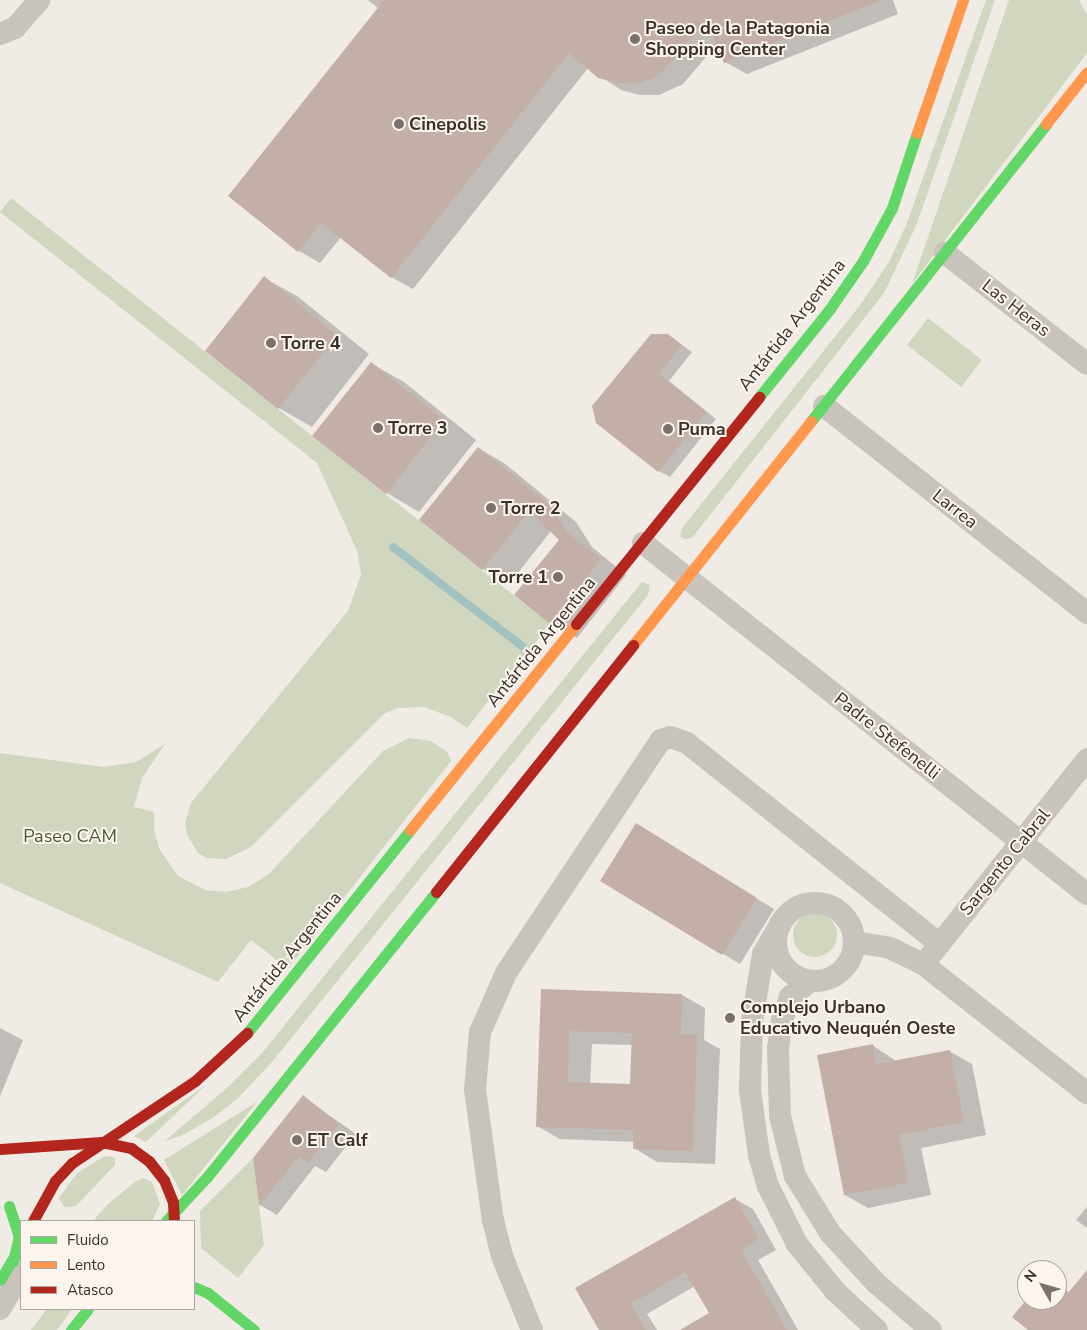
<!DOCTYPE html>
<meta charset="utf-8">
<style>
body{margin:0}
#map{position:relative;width:1087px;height:1330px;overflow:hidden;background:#f0ebe5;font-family:"Nunito Sans",sans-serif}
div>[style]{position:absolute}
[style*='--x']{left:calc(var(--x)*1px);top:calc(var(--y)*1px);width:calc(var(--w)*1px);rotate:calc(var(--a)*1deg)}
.green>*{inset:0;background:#d1d6bf}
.round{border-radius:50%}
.shadow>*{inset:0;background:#0003}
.stream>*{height:8px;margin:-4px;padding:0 4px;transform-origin:4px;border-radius:4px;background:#a1c2c1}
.building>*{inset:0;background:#c3afa7}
.street>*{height:22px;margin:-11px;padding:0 11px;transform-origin:11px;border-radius:11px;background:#c9c3be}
.street>.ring{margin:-11px;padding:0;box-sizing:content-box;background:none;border:22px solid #c9c3be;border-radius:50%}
.fast>*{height:11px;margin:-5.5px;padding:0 5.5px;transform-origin:5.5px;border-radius:5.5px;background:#63d668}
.slow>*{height:11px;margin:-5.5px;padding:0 5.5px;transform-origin:5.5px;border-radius:5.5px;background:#ff974d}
.jam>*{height:11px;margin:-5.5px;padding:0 5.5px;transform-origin:5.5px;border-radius:5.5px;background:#b3261e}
.dots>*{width:14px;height:14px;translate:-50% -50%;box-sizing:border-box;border:2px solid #fbf5ee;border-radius:50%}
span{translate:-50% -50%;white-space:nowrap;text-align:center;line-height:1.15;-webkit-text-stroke:4px #fbf5ee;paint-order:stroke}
.poi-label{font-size:18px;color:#3b302b;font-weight:700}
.left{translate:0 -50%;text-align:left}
.right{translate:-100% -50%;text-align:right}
.street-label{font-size:18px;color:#3b302b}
.park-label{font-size:18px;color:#4a5a2e}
.legend{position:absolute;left:20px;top:1220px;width:175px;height:90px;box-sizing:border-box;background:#fbf5ee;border:1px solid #aea6a0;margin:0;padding:6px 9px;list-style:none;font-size:15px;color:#3b302b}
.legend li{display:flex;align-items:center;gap:10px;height:25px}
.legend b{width:25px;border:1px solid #aea6a0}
.north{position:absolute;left:1017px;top:1260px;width:50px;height:50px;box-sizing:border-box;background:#fbf5ee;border:1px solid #aea6a0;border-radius:50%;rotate:308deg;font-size:14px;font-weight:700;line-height:20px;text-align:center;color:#3b302b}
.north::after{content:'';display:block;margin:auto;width:18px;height:22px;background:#7a716c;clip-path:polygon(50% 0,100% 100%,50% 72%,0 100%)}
</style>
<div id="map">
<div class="green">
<i style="clip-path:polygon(986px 0,995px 0,916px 226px,884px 293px,692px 538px,684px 539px,680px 536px,682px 528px,861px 304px,889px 262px,907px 223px)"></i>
<i style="clip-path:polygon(1009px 0,1079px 0,1087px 15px,1087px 53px,912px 284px)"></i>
<i style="clip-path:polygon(11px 198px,550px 624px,467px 728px,451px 717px,424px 707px,398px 708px,385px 713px,251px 847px,226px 859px,207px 858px,198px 853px,187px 835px,185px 823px,191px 803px,348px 611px,361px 575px,358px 553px,317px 463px,0 212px)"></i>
<i style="clip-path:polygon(928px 318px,982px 360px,961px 387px,907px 345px)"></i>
<i style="clip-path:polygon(642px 582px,650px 585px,648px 595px,272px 1062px,237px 1099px,214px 1117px,183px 1135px,165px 1141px,227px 1088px,262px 1053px)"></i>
<i style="clip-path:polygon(409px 738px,431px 741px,447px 752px,451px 761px,288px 969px,251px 940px,218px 982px,0 883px,0 753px,103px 767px,136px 762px,165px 744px,142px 778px,134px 807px,154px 812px,154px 831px,160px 850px,178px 876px,205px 890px,226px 892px,248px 887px,268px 875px,383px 751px)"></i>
<i class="round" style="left:793px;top:913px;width:44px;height:44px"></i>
<i style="clip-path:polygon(206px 1085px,146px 1142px,134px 1136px)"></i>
<i style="clip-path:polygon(257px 1102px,182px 1195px,164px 1160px)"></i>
<i style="clip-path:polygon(111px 1156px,115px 1159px,115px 1165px,76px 1206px,64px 1207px,59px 1198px,77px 1173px,103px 1157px)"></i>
<i style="clip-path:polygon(253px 1158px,264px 1245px,238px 1278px,201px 1248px,200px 1211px)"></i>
<i style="clip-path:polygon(143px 1178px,152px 1182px,160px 1204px,152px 1221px,93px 1221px,107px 1205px,135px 1182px)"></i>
<i style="clip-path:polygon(47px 1309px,72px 1309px,57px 1330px,31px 1330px)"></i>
</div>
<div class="shadow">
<i style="clip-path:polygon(368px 0,893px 0,898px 14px,747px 74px,725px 62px,718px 43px,683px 84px,659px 95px,640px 95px,621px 90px,588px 68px,413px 289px,391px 277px,341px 237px,320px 263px,299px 251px,379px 9px)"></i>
<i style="clip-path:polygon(264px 278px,297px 296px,369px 354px,312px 427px,279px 408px,206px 351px)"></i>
<i style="clip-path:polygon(651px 335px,668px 335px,692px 352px,669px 381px,716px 419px,670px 477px,659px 471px)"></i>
<i style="clip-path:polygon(372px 364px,404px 382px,476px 440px,419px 512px,387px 493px)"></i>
<i style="clip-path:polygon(478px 448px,504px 463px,576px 522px,592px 547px,626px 575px,577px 638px,551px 623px,560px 540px,551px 531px,509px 584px,483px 569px)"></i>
<i style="clip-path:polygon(653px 835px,774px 909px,740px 964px,602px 881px)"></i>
<i style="clip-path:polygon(evenodd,543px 990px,682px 995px,705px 1008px,704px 1040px,720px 1049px,715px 1164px,657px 1162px,634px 1148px,635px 1142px,560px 1139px,537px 1126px,543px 990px,592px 1044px,633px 1045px,631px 1085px,590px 1084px,592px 1044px)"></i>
<i style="clip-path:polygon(0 1028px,23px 1040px,0 1096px)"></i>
<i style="clip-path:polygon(872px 1045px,896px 1061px,949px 1051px,972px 1064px,986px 1135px,921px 1148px,931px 1195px,868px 1208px,845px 1195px)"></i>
<i style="clip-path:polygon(303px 1097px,356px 1134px,326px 1172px,315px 1166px,277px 1215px,260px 1205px,255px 1159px)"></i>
<i style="clip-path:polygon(735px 1199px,753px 1209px,776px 1250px,758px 1260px,798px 1330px,682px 1330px,711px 1314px,695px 1286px,647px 1314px,657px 1330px,600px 1330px)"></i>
<i style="clip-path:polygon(1087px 1207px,1087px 1228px,1076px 1220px)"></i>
<i style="clip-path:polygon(1087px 1271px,1087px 1330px,1030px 1330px,1057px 1300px,1057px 1283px,1070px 1293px)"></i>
</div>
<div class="stream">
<i style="--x:393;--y:547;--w:163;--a:37.5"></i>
</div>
<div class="building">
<i style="clip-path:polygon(384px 0,879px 0,879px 1px,724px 63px,707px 19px,662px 72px,654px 78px,637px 83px,617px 83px,598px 78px,569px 53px,391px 278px,321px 223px,298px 252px,228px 196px)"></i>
<i style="clip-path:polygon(264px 276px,337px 335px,278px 409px,205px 351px)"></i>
<i style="clip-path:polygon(651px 334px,668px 334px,682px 345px,659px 374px,706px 412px,658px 472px,596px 423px,592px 406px)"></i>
<i style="clip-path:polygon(371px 362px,444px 420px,386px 494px,312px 436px)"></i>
<i style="clip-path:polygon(478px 447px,550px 505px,566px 531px,601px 559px,550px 624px,514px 595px,559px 540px,529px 511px,482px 570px,419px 520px)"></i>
<i style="clip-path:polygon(636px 823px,757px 898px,722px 955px,600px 881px)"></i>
<i style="clip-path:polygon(evenodd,541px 989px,682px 994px,681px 1034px,697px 1035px,693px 1151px,633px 1149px,634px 1130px,536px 1127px,541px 989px,569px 1031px,632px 1033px,630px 1084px,568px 1082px,569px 1031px)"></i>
<i style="clip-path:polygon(873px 1044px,876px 1064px,950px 1050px,964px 1122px,899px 1135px,908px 1183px,844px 1195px,817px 1055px)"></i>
<i style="clip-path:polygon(303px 1095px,339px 1124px,308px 1163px,299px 1156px,259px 1206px,253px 1158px)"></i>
<i style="clip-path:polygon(735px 1197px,759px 1239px,741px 1250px,787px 1330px,680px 1330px,709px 1313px,685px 1272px,631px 1304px,646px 1330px,599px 1330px,575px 1288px)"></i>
<i style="clip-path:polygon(1087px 1270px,1087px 1330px,1028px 1330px,1012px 1317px,1027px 1299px,1057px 1300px,1057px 1285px,1068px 1293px)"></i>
</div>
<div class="street">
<i style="--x:0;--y:34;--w:16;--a:-22"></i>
<i style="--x:15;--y:28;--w:37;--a:-49"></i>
<i style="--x:945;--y:253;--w:180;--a:38"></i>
<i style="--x:824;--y:406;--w:335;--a:38.2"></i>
<i style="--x:643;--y:543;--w:566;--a:38.33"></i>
<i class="ring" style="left:776px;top:903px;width:56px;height:56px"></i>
<i style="--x:781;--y:923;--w:36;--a:120"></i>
<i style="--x:763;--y:954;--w:69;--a:99.2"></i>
<i style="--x:752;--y:1022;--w:68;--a:91.7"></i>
<i style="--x:750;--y:1090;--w:66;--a:82.1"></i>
<i style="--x:759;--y:1155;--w:32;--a:74"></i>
<i style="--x:768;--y:1186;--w:65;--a:63.4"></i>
<i style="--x:797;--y:1244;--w:60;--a:51"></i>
<i style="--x:835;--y:1291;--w:57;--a:42.9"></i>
<i style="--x:854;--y:942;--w:36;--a:9"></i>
<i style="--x:890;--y:948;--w:37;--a:26"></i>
<i style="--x:923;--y:964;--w:209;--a:38.2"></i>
<i style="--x:930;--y:956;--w:252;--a:-51.4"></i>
<i style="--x:811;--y:981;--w:26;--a:143"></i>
<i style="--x:790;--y:997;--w:24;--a:109"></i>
<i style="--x:782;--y:1020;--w:28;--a:98"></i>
<i style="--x:778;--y:1048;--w:68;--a:88.3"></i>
<i style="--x:780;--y:1116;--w:62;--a:76"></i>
<i style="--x:795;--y:1176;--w:67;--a:58.4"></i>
<i style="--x:830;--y:1233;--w:68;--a:47.4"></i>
<i style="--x:876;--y:1283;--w:72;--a:40.5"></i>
<i style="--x:0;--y:1309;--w:41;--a:-59"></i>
<i style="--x:532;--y:1330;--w:80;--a:-112.1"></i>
<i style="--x:502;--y:1256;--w:36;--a:-104"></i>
<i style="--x:493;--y:1221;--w:132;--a:-97.8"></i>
<i style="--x:475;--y:1090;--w:58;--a:-85.1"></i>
<i style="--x:480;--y:1032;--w:64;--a:-66.2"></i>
<i style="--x:506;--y:973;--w:280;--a:-56.4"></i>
<i style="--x:661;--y:740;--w:9;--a:-18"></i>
<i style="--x:670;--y:737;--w:18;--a:19"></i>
<i style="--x:687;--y:743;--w:323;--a:38.5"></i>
</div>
<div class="fast">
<i style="--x:759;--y:397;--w:112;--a:-51.2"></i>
<i style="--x:829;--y:310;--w:60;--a:-55.2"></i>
<i style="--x:863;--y:261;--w:60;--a:-61.3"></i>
<i style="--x:892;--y:208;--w:79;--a:-71.6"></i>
<i style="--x:811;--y:421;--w:379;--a:-51.6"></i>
<i style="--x:247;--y:1033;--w:260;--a:-51.2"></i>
<i style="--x:9;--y:1206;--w:32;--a:72"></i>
<i style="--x:19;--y:1236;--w:26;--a:103"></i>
<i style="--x:166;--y:1221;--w:60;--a:-47"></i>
<i style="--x:207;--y:1177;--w:366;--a:-51.2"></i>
<i style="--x:0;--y:1280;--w:41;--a:-59"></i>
<i style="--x:194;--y:1287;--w:15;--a:23"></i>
<i style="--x:208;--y:1293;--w:59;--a:38.8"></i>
<i style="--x:71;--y:1330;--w:27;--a:-51"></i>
</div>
<div class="slow">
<i style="--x:1046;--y:124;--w:66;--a:-51.7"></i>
<i style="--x:917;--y:133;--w:141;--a:-70.9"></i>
<i style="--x:633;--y:645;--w:286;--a:-51.5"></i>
<i style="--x:410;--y:830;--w:265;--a:-51.1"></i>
</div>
<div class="jam">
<i style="--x:576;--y:624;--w:292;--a:-51.1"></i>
<i style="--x:436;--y:892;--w:316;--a:-51.4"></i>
<i style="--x:0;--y:1149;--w:102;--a:-3.9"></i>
<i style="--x:102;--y:1142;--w:30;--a:12"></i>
<i style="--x:131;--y:1148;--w:22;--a:36"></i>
<i style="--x:149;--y:1161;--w:24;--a:52"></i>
<i style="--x:164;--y:1180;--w:24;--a:68"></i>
<i style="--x:173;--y:1202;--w:19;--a:87"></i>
<i style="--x:33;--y:1221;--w:46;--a:-61.2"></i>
<i style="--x:55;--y:1181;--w:25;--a:-47"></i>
<i style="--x:72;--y:1163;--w:148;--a:-33.7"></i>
<i style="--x:195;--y:1081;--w:71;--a:-42.7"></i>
</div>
<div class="dots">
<i style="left:635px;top:39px;background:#7a716c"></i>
<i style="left:399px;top:124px;background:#7a716c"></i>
<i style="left:271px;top:343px;background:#7a716c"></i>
<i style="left:378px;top:428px;background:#7a716c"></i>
<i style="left:668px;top:429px;background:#7a716c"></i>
<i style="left:491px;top:508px;background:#7a716c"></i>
<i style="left:558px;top:577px;background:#7a716c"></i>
<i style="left:730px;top:1018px;background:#7a716c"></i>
<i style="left:297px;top:1140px;background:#7a716c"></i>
</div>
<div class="poi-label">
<span class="left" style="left:645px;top:39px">Paseo de la Patagonia<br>Shopping Center</span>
<span class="left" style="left:409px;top:124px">Cinepolis</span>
<span class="left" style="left:281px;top:343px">Torre 4</span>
<span class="left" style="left:388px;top:428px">Torre 3</span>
<span class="left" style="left:678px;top:429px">Puma</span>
<span class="left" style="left:501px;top:508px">Torre 2</span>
<span class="right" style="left:548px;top:577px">Torre 1</span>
<span class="left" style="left:740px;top:1018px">Complejo Urbano<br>Educativo Neuquén Oeste</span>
<span class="left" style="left:307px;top:1140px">ET Calf</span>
</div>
<div class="street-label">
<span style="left:1016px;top:308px;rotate:38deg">Las Heras</span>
<span style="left:792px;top:325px;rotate:-52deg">Antártida Argentina</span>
<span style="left:955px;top:509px;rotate:38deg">Larrea</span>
<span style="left:541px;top:642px;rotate:-51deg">Antártida Argentina</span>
<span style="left:887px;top:736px;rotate:38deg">Padre Stefenelli</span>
<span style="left:1005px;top:862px;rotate:-51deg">Sargento Cabral</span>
<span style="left:287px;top:957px;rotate:-51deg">Antártida Argentina</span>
</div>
<div class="park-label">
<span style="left:70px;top:836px">Paseo CAM</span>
</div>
<ul class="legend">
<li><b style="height:6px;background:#63d668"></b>Fluido</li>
<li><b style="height:6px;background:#ff974d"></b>Lento</li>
<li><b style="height:6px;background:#b3261e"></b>Atasco</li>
</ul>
<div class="north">N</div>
</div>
